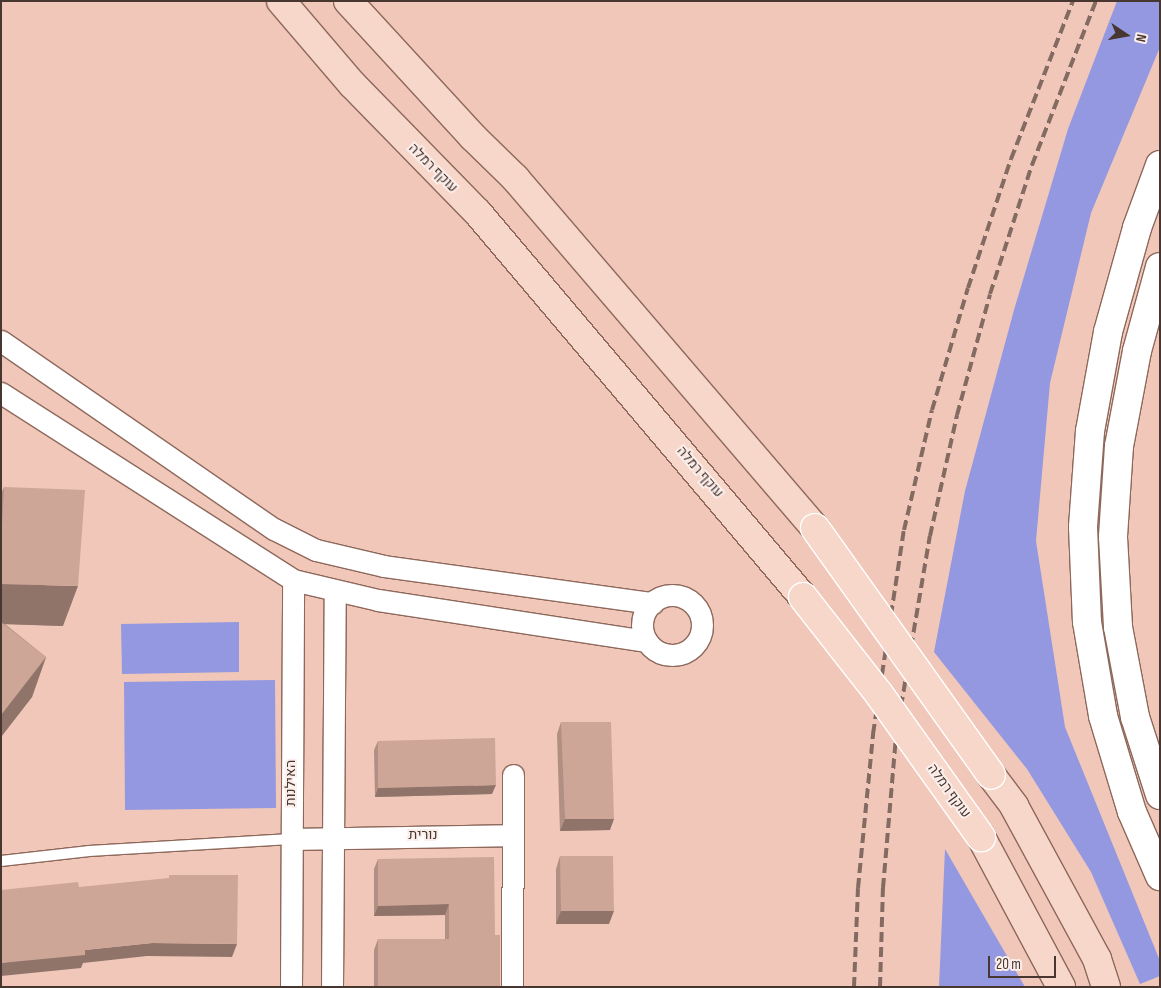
<!DOCTYPE html>
<meta charset="utf-8">
<style>
body{margin:0}
#map{position:relative;width:1161px;height:988px;overflow:hidden;background:#f0c7b9;font-family:"Sofia Sans Condensed",Heebo,sans-serif}
div>[style]{position:absolute}
[style*='--x']{left:calc(var(--x)*1px);top:calc(var(--y)*1px);width:calc(var(--w)*1px);rotate:calc(var(--a)*1deg)}
.green>*{inset:0;background:#9398e1}
.roads{filter:drop-shadow(1px 0 #8d685b) drop-shadow(-1px 0 #8d685b) drop-shadow(0 1px #8d685b) drop-shadow(0 -1px #8d685b)}
.lane>*{height:10px;margin:-5px;padding:0 5px;transform-origin:5px;border-radius:5px;background:#fff}
.street>*{height:21px;margin:-10.5px;padding:0 10.5px;transform-origin:10.5px;border-radius:10.5px;background:#fff}
.street>.ring{margin:-10.5px;padding:0;box-sizing:content-box;background:none;border:21px solid #fff;border-radius:50%}
.secondary>*{height:28px;margin:-14px;padding:0 14px;transform-origin:14px;border-radius:14px;background:#fff}
.primary>*{height:28px;margin:-14px;padding:0 14px;transform-origin:14px;border-radius:14px;background:#f8d7cb}
.rail>*{height:4px;margin-top:-2px;transform-origin:0;background:repeating-linear-gradient(90deg,#846b62 0 10px,transparent 0 15px)}
.bridges{filter:drop-shadow(1px 0 #fff) drop-shadow(-1px 0 #fff) drop-shadow(0 1px #fff) drop-shadow(0 -1px #fff)}
.primary-bridge>*{height:28px;margin:-14px;padding:0 14px;transform-origin:14px;border-radius:14px;background:#f8d7cb}
.wall>*{inset:0;background:#b18f83}
.shaded-wall>*{inset:0;background:#90746a}
.building>*{inset:0;background:#cea698}
span{translate:-50% -50%;white-space:nowrap;text-align:center;line-height:1.15;-webkit-text-stroke:4px #fcefeb;paint-order:stroke}
.street-label{font-size:14px;color:#483731}
.frame{position:absolute;inset:0;border:2px solid #483731;pointer-events:none}
.north{position:absolute;left:1101px;top:10px;width:50px;height:50px;-webkit-text-stroke:4px #fcefeb;paint-order:stroke;rotate:102deg;font-size:14px;font-weight:700;line-height:20px;text-align:center;color:#483731}
.north::after{content:'';display:block;margin:auto;width:18px;height:22px;background:#483731;clip-path:polygon(50% 0,100% 100%,50% 72%,0 100%)}
.scale{position:absolute;left:988px;top:956px;width:68px;height:22px;box-sizing:border-box;border:2px solid #483731;border-top:0;padding-left:6px;font-size:15px;line-height:18px;white-space:nowrap;color:#483731;-webkit-text-stroke:4px #fcefeb;paint-order:stroke}
</style>
<div id="map">
<div class="green">
<i style="clip-path:polygon(1117px 1px,1160px 1px,1160px 47px,1091px 213px,1050px 383px,1036px 541px,1065px 727px,1160px 961px,1160px 976px,1140px 984px,1091px 872px,1027px 769px,934px 652px,965px 491px,1014px 310px,1068px 129px)"></i>
<i style="clip-path:polygon(239px 622px,239px 672px,122px 674px,121px 624px)"></i>
<i style="clip-path:polygon(275px 680px,276px 808px,125px 810px,124px 682px)"></i>
<i style="clip-path:polygon(945px 849px,1025px 987px,939px 987px)"></i>
</div>
<div class="roads">
<div class="lane">
<i style="--x:1;--y:861;--w:89;--a:-6.5"></i>
<i style="--x:89;--y:851;--w:202;--a:-3.4"></i>
</div>
<div class="street">
<i style="--x:1;--y:341;--w:331;--a:34.6"></i>
<i style="--x:274;--y:529;--w:47;--a:26.6"></i>
<i style="--x:316;--y:550;--w:70;--a:13.2"></i>
<i style="--x:384;--y:566;--w:271;--a:7.9"></i>
<i style="--x:1;--y:393;--w:347;--a:32.6"></i>
<i style="--x:293;--y:580;--w:87;--a:13.2"></i>
<i style="--x:378;--y:600;--w:272;--a:8.7"></i>
<i class="ring" style="left:642px;top:595px;width:39px;height:39px"></i>
<i style="--x:291;--y:839;--w:222;--a:-1"></i>
<i style="--x:291;--y:987;--w:407;--a:-89.7"></i>
<i style="--x:332;--y:987;--w:395;--a:-89.6"></i>
<i style="--x:512;--y:987;--w:212;--a:-89.7"></i>
</div>
<div class="secondary">
<i style="--x:1160;--y:165;--w:67;--a:110.1"></i>
<i style="--x:1137;--y:228;--w:108;--a:105.6"></i>
<i style="--x:1108;--y:332;--w:101;--a:100.3"></i>
<i style="--x:1090;--y:431;--w:96;--a:94.2"></i>
<i style="--x:1083;--y:527;--w:95;--a:87.6"></i>
<i style="--x:1087;--y:622;--w:95;--a:80.3"></i>
<i style="--x:1103;--y:716;--w:100;--a:73.2"></i>
<i style="--x:1132;--y:812;--w:70;--a:66.4"></i>
<i style="--x:1160;--y:267;--w:87;--a:105.3"></i>
<i style="--x:1137;--y:351;--w:97;--a:100.7"></i>
<i style="--x:1119;--y:446;--w:91;--a:93.8"></i>
<i style="--x:1113;--y:537;--w:90;--a:86.8"></i>
<i style="--x:1118;--y:627;--w:92;--a:79.3"></i>
<i style="--x:1135;--y:717;--w:82;--a:72.2"></i>
</div>
<div class="primary">
<i style="--x:281;--y:1;--w:109;--a:49.5"></i>
<i style="--x:352;--y:84;--w:180;--a:45.7"></i>
<i style="--x:478;--y:213;--w:503;--a:49.76"></i>
<i style="--x:348;--y:1;--w:185;--a:47.4"></i>
<i style="--x:473;--y:137;--w:59;--a:44.3"></i>
<i style="--x:515;--y:178;--w:461;--a:49.4"></i>
<i style="--x:991;--y:775;--w:39;--a:53"></i>
<i style="--x:1014;--y:806;--w:174;--a:61.5"></i>
<i style="--x:1097;--y:959;--w:29;--a:72"></i>
<i style="--x:981;--y:837;--w:170;--a:61.9"></i>
</div>
</div>
<div class="rail">
<i style="--x:854;--y:987;--w:99;--a:-87.7"></i>
<i style="--x:858;--y:888;--w:155;--a:-84.4"></i>
<i style="--x:873;--y:734;--w:206;--a:-81.4"></i>
<i style="--x:904;--y:530;--w:123;--a:-76.9"></i>
<i style="--x:932;--y:410;--w:127;--a:-73.6"></i>
<i style="--x:968;--y:288;--w:136;--a:-71.6"></i>
<i style="--x:1011;--y:159;--w:170;--a:-68.6"></i>
<i style="--x:880;--y:987;--w:99;--a:-88.3"></i>
<i style="--x:883;--y:888;--w:153;--a:-85.1"></i>
<i style="--x:896;--y:736;--w:203;--a:-80.4"></i>
<i style="--x:930;--y:536;--w:124;--a:-77.4"></i>
<i style="--x:957;--y:415;--w:125;--a:-74.7"></i>
<i style="--x:990;--y:294;--w:136;--a:-72"></i>
<i style="--x:1032;--y:165;--w:176;--a:-68.7"></i>
</div>
<div class="bridges">
<div class="primary-bridge">
<i style="--x:815;--y:528;--w:303;--a:54.5"></i>
<i style="--x:803;--y:597;--w:123;--a:51.9"></i>
<i style="--x:879;--y:694;--w:176;--a:54.5"></i>
</div>
</div>
<div class="wall">
<i style="clip-path:polygon(4px 487px,63px 626px,5px 624px,46px 657px,32px 697px,1px 737px,1px 494px)"></i>
<i style="clip-path:polygon(561px 722px,610px 830px,560px 831px,557px 734px)"></i>
<i style="clip-path:polygon(378px 741px,492px 794px,375px 797px,374px 750px)"></i>
<i style="clip-path:polygon(560px 856px,609px 924px,556px 924px,556px 869px)"></i>
<i style="clip-path:polygon(378px 859px,495px 935px,500px 987px,374px 987px,374px 950px,378px 939px,445px 939px,445px 915px,374px 916px,374px 869px)"></i>
</div>
<div class="shaded-wall">
<i style="clip-path:polygon(1px 584px,78px 586px,63px 626px,1px 624px)"></i>
<i style="clip-path:polygon(46px 657px,32px 697px,1px 737px,1px 715px)"></i>
<i style="clip-path:polygon(496px 785px,492px 794px,375px 797px,378px 788px)"></i>
<i style="clip-path:polygon(565px 819px,614px 819px,610px 830px,560px 831px)"></i>
<i style="clip-path:polygon(449px 904px,445px 915px,374px 916px,378px 906px)"></i>
<i style="clip-path:polygon(561px 911px,614px 911px,609px 924px,556px 924px)"></i>
<i style="clip-path:polygon(152px 943px,237px 944px,232px 957px,147px 956px,83px 963px,81px 968px,1px 976px,1px 963px,85px 950px)"></i>
</div>
<div class="building">
<i style="clip-path:polygon(4px 487px,85px 490px,78px 586px,1px 584px,1px 546px)"></i>
<i style="clip-path:polygon(1px 622px,46px 657px,1px 715px)"></i>
<i style="clip-path:polygon(561px 722px,611px 722px,614px 819px,565px 819px)"></i>
<i style="clip-path:polygon(495px 738px,496px 785px,378px 788px,378px 741px)"></i>
<i style="clip-path:polygon(560px 856px,613px 856px,614px 911px,561px 911px)"></i>
<i style="clip-path:polygon(494px 857px,495px 935px,500px 935px,500px 987px,378px 986px,378px 939px,449px 939px,449px 904px,378px 906px,378px 859px)"></i>
<i style="clip-path:polygon(169px 875px,238px 875px,237px 944px,152px 943px,85px 950px,85px 955px,1px 963px,1px 890px,78px 882px,79px 887px,169px 878px)"></i>
</div>
<div class="street-label">
<span style="left:433px;top:168px;rotate:45deg">עוקף רמלה</span>
<span style="left:700px;top:472px;rotate:49deg">עוקף רמלה</span>
<span style="left:291px;top:783px;rotate:-90deg">האילנות</span>
<span style="left:949px;top:791px;rotate:54deg">עוקף רמלה</span>
<span style="left:423px;top:835px">נורית</span>
</div>
<div class="frame"></div>
<div class="north">N</div>
<div class="scale">20 m</div>
</div>
